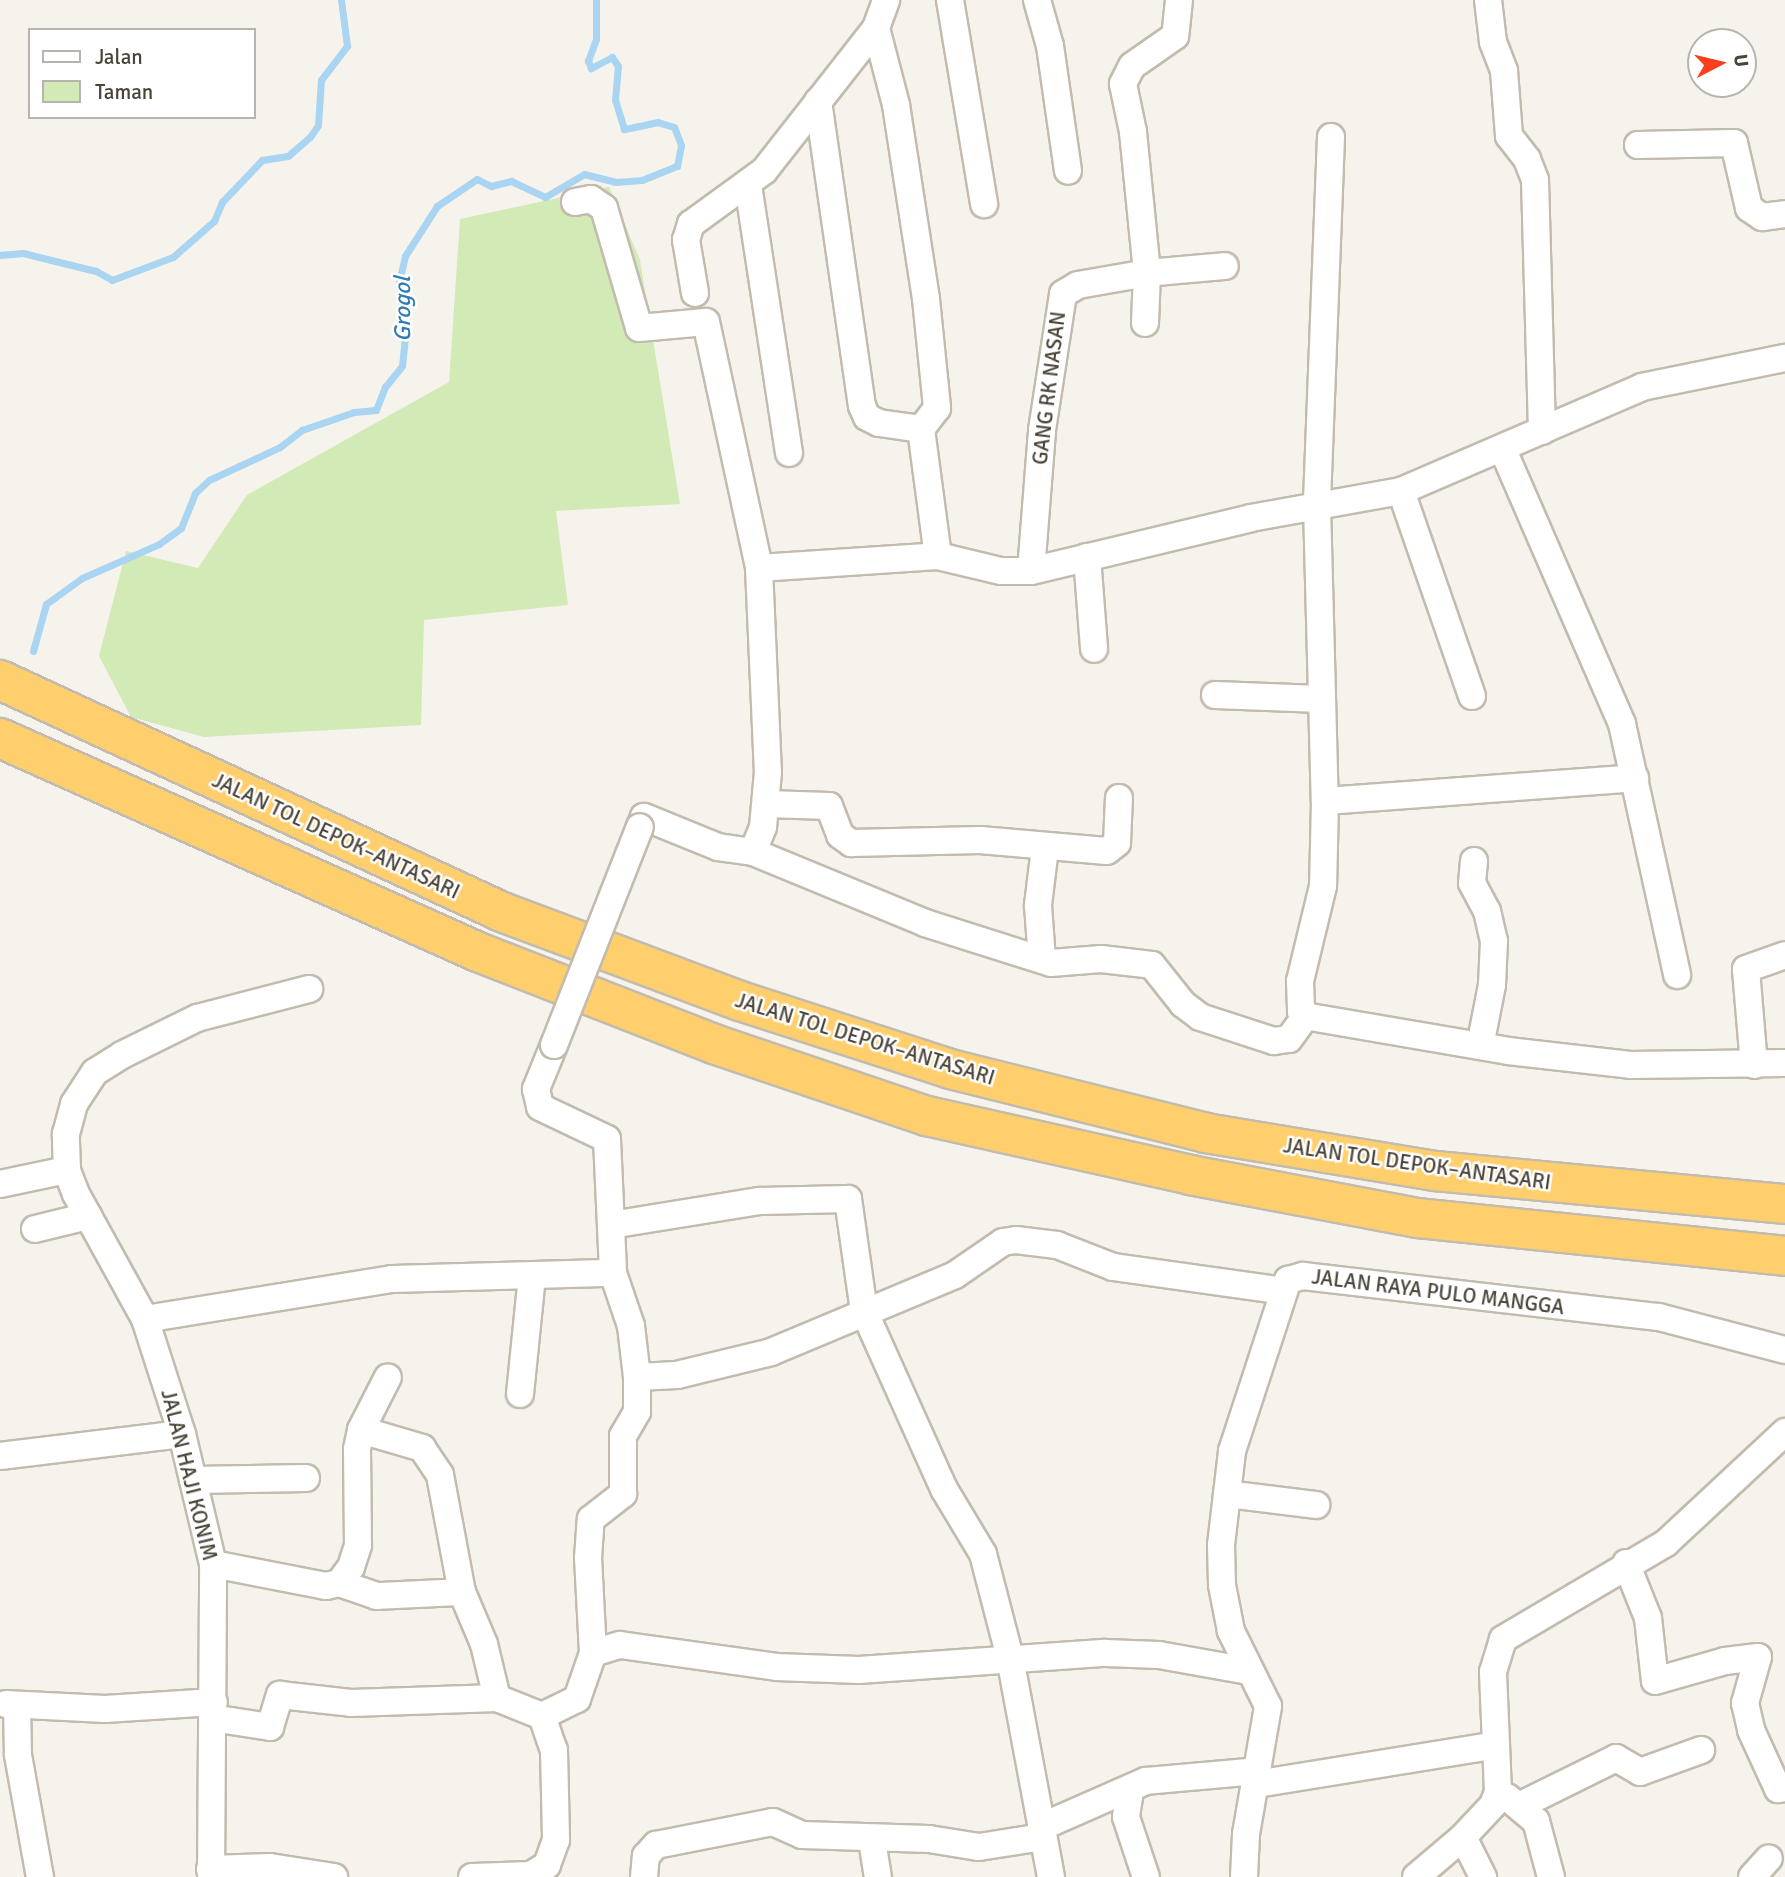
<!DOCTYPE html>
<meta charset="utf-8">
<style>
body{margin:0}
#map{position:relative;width:1785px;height:1877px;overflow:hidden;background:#f6f3ec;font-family:Signika,sans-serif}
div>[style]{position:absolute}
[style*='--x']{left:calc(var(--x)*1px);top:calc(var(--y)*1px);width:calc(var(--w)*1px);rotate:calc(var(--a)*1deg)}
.green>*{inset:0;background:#d2eab5}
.stream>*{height:7px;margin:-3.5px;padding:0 3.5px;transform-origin:3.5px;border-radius:3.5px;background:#a9d4f2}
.roads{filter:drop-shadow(2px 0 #c2bbae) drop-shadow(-2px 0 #c2bbae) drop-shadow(0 2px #c2bbae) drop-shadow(0 -2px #c2bbae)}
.minor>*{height:26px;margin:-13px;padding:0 13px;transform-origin:13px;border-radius:13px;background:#fff}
.highway>*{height:38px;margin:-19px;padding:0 19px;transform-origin:19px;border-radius:19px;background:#ffcf6e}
.bridges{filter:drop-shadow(2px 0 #c2bbae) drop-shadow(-2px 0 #c2bbae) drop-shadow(0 2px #c2bbae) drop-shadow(0 -2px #c2bbae)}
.minor-bridge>*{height:26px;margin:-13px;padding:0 13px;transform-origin:13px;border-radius:13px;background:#fff}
span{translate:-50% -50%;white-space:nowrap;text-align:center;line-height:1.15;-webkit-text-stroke:5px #fff;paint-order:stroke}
.street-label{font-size:21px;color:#4b4439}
.water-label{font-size:23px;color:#2e7ab2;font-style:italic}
.legend{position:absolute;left:28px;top:28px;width:228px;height:91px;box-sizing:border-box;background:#fff;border:2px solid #b7b4b0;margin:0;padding:9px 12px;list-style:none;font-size:21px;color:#4b4439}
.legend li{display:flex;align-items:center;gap:14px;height:35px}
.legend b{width:35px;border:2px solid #b7b4b0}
.north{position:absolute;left:1687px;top:28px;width:70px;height:70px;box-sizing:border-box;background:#fff;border:2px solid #b7b4b0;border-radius:50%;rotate:83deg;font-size:19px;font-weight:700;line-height:28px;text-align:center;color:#4b4439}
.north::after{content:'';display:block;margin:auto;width:24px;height:32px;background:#fc3f1d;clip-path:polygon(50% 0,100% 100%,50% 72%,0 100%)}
</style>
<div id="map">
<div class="green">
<i style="clip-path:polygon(609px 187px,640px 260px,680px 504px,556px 511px,568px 605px,424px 620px,421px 725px,204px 737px,131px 717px,99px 656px,126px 551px,198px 568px,247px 495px,449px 382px,460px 219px)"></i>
</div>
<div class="stream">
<i style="--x:0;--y:255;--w:23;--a:-5"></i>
<i style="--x:23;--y:253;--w:75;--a:13.9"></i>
<i style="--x:96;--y:271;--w:18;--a:29"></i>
<i style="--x:112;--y:280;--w:65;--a:-20.7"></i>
<i style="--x:173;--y:257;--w:55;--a:-41.3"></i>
<i style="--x:214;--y:221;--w:21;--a:-67"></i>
<i style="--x:222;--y:202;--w:58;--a:-46.4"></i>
<i style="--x:262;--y:160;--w:26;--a:-9"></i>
<i style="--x:288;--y:156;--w:29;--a:-41"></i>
<i style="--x:310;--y:137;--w:14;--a:-56"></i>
<i style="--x:318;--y:125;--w:45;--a:-86.2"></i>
<i style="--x:321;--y:80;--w:43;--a:-52.6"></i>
<i style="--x:347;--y:46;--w:46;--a:-97.4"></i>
<i style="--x:33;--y:651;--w:49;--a:-74.5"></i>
<i style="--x:46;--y:604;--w:44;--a:-35.8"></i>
<i style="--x:82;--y:578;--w:84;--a:-23.8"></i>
<i style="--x:159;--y:544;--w:27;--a:-36"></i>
<i style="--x:181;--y:528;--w:38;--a:-68"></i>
<i style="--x:195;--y:493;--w:19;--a:-43"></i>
<i style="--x:209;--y:480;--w:78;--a:-24.9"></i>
<i style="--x:280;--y:447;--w:28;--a:-38"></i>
<i style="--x:302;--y:430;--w:55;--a:-19.1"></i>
<i style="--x:354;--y:412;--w:22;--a:-5"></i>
<i style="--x:376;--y:410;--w:25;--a:-69"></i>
<i style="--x:385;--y:387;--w:27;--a:-51"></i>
<i style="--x:402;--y:366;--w:27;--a:-84"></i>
<i style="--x:405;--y:339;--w:57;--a:-96"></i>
<i style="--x:399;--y:282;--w:27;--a:-77"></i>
<i style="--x:405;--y:256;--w:59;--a:-57.4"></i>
<i style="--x:437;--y:206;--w:48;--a:-34"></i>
<i style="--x:477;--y:179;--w:16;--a:27"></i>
<i style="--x:491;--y:186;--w:21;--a:-14"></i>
<i style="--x:511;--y:181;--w:38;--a:25"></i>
<i style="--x:545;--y:197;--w:45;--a:-30.5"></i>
<i style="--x:584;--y:174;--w:32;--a:14"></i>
<i style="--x:615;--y:182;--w:27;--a:-4"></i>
<i style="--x:642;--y:180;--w:38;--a:-22"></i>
<i style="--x:677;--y:166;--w:21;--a:-79"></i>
<i style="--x:681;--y:145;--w:19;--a:-111"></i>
<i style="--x:674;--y:127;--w:17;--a:-163"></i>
<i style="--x:658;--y:122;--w:35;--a:168"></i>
<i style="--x:624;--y:129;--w:30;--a:-107"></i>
<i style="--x:615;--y:100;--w:34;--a:-85"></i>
<i style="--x:618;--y:66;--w:11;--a:-124"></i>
<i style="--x:612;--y:57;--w:24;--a:152"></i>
<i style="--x:591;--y:68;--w:8;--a:-113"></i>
<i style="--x:588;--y:61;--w:23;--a:-70"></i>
<i style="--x:596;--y:39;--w:39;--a:-90"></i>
</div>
<div class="roads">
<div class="minor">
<i style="--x:950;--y:0;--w:207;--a:80.5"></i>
<i style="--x:1037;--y:0;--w:48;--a:74.2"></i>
<i style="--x:1050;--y:46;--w:126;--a:81.8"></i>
<i style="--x:1179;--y:0;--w:36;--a:96"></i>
<i style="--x:1175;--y:36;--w:52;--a:145.1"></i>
<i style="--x:1132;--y:66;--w:20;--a:117"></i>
<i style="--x:1123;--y:84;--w:49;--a:78.2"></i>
<i style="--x:1133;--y:132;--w:142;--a:84.3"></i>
<i style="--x:1147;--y:273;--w:78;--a:-5.1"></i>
<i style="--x:1488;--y:0;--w:42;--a:83.2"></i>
<i style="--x:1493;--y:42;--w:31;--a:69"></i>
<i style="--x:1504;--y:71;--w:65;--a:85.6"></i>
<i style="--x:1509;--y:136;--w:29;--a:52"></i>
<i style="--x:1527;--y:159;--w:22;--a:69"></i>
<i style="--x:1535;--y:180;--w:251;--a:88.4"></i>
<i style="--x:876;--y:28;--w:80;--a:75.4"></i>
<i style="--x:896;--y:105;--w:196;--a:81.2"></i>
<i style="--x:926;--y:299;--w:110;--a:84.2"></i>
<i style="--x:937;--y:408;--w:26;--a:127"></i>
<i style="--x:818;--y:101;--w:308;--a:81.8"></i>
<i style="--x:862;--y:406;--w:12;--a:66"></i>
<i style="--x:867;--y:417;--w:13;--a:27"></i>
<i style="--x:879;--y:423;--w:42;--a:8.1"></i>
<i style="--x:921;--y:429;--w:128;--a:82.4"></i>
<i style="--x:1331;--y:137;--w:368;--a:92.2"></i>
<i style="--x:1317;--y:505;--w:296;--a:88.5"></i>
<i style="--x:1325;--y:801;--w:85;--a:91.3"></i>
<i style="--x:1323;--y:886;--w:98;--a:103.6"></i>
<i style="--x:1300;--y:981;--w:31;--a:88"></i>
<i style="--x:1301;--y:1012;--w:10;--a:29"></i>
<i style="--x:1310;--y:1017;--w:201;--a:9.7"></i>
<i style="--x:1508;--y:1051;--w:123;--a:6.5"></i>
<i style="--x:1630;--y:1065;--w:155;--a:-0.7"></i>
<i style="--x:1638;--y:145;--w:96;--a:-1.2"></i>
<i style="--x:1734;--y:143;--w:67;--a:77"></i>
<i style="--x:1749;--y:208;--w:16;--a:35"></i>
<i style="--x:1762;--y:217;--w:23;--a:-7"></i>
<i style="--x:748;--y:185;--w:271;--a:81.3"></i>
<i style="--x:575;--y:202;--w:16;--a:-11"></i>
<i style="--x:591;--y:199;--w:16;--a:35"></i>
<i style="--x:604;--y:208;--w:125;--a:73.7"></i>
<i style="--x:639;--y:328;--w:67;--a:-5.1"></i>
<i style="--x:706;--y:322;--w:252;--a:77.8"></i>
<i style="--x:759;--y:568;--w:204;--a:87.5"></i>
<i style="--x:768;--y:772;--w:55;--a:95.2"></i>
<i style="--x:763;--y:827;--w:27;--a:112"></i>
<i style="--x:753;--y:852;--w:35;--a:-172"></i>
<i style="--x:718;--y:847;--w:80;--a:-157.9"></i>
<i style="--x:644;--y:817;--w:11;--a:112"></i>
<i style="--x:695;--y:293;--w:54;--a:-99.6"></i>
<i style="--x:686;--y:240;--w:17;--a:-73"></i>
<i style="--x:691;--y:224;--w:90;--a:-36"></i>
<i style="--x:764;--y:171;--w:182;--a:-51.9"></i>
<i style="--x:876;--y:28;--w:30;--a:-70"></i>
<i style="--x:1503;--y:450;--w:299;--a:66.5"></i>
<i style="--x:1622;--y:724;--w:257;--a:77.6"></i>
<i style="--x:1401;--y:491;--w:217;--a:70.9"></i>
<i style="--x:1087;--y:557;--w:92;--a:85.6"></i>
<i style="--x:759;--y:568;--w:179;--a:-3.8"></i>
<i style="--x:938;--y:556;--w:65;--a:13.4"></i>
<i style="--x:1001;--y:571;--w:30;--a:0"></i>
<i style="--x:1031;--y:571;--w:226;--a:-13.5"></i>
<i style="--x:1251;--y:518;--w:152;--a:-10.2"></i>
<i style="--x:1401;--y:491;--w:262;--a:-23.3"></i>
<i style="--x:1642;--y:387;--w:146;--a:-11.5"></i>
<i style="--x:1031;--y:571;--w:141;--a:-85.5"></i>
<i style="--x:1042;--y:430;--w:138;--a:-81.2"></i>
<i style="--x:1063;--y:294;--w:17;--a:-31"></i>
<i style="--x:1078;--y:285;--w:70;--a:-9.9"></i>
<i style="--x:1147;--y:273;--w:50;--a:92.3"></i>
<i style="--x:1215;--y:695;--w:106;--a:2.2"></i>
<i style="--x:1325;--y:801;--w:311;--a:-4.2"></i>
<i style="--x:766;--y:804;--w:63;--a:1.8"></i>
<i style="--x:829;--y:806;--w:31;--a:69"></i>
<i style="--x:840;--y:835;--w:14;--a:36"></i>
<i style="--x:851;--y:843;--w:129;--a:-1.3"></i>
<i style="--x:980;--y:840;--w:127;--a:5"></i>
<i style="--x:1107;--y:851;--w:13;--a:-39"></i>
<i style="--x:1117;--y:843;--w:45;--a:-87.5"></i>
<i style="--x:753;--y:852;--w:186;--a:22.4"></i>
<i style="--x:925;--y:923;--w:132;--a:17.6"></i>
<i style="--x:1051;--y:963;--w:50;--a:-4.6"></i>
<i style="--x:1101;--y:959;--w:51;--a:6.7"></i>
<i style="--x:1152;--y:965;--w:50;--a:51.5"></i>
<i style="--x:1183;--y:1004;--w:21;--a:37"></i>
<i style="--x:1200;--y:1017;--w:78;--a:18"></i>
<i style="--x:1274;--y:1041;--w:15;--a:-8"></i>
<i style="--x:1289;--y:1039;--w:29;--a:-54"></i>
<i style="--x:1474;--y:861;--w:22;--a:95"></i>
<i style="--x:1472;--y:883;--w:32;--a:62"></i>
<i style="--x:1487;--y:911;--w:31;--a:77"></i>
<i style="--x:1494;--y:941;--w:44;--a:92.6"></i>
<i style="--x:1492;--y:985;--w:62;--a:101.1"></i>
<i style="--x:1042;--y:960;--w:55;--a:-94.2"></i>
<i style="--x:1038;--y:905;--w:57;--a:-83"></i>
<i style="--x:554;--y:1045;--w:48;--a:112.2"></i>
<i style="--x:536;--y:1089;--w:18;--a:77"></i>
<i style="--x:540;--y:1107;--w:74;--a:25.5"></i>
<i style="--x:607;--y:1139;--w:134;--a:87.4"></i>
<i style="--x:613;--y:1273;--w:56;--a:71.2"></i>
<i style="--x:631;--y:1326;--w:51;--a:83.3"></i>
<i style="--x:637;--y:1377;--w:40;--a:-2.9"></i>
<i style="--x:677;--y:1375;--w:97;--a:-13.7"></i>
<i style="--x:771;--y:1352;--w:199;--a:-22.7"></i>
<i style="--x:955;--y:1275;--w:58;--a:-34.5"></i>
<i style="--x:1003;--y:1242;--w:13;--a:-9"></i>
<i style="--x:1016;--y:1240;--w:41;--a:7"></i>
<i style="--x:1057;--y:1245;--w:60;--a:21.4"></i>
<i style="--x:1113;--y:1267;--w:172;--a:8"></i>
<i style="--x:1754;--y:1065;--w:96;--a:-94.8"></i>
<i style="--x:1746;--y:969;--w:41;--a:-19.7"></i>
<i style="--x:0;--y:1184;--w:68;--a:-11.8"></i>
<i style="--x:611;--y:1225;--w:151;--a:-9.2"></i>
<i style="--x:760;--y:1201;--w:88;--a:-1.3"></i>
<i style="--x:848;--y:1199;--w:113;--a:81.9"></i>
<i style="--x:864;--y:1311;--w:195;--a:65.8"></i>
<i style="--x:944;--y:1489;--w:76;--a:59"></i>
<i style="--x:983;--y:1554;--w:107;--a:75.4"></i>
<i style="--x:1010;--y:1658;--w:223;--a:79.4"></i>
<i style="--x:35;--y:1229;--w:55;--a:-13.8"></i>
<i style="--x:145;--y:1319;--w:250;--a:-9.2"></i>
<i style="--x:392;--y:1279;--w:221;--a:-1.6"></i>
<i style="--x:520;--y:1394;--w:119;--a:-84.2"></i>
<i style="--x:361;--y:1430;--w:64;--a:16.4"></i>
<i style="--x:422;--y:1448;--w:32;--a:56"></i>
<i style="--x:440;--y:1475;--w:119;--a:79.4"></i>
<i style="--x:462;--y:1592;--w:56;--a:67.1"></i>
<i style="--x:484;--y:1644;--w:56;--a:76.5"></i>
<i style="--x:0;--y:1456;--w:183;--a:-6.9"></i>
<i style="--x:193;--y:1480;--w:113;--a:-1"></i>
<i style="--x:1227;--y:1494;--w:90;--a:7"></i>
<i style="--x:1626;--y:1563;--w:59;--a:68.2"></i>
<i style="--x:1648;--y:1618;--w:63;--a:83.7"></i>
<i style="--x:1655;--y:1681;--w:73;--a:-15.9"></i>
<i style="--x:1725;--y:1661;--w:33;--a:-7"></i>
<i style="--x:1758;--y:1657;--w:48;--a:105.8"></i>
<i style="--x:1745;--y:1703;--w:28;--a:77"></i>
<i style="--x:1751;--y:1730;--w:65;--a:65.4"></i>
<i style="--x:1778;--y:1789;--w:7;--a:-8"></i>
<i style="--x:213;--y:1564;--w:115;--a:11"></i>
<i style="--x:326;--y:1586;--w:13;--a:-13"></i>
<i style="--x:339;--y:1583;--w:20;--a:-53"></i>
<i style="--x:351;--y:1567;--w:23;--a:-72"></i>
<i style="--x:358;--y:1545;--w:96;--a:-90.6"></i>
<i style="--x:357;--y:1449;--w:19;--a:-78"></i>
<i style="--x:361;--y:1430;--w:59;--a:-63"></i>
<i style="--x:339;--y:1583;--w:40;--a:18.9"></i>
<i style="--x:377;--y:1596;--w:85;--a:-2.7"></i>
<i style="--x:593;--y:1653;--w:95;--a:-93"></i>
<i style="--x:588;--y:1558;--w:39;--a:-86"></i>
<i style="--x:591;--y:1519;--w:41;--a:-38"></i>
<i style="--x:623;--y:1494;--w:58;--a:-90"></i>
<i style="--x:623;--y:1436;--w:28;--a:-60"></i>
<i style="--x:637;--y:1412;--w:35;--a:-90"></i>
<i style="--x:6;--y:1704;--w:99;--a:2.9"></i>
<i style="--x:105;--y:1709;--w:109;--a:-3.7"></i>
<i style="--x:17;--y:1705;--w:50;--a:88.9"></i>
<i style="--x:18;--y:1755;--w:124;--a:79.8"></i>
<i style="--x:542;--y:1716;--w:39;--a:-26"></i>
<i style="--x:577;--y:1699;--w:49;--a:-70.8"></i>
<i style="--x:593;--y:1653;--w:28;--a:-17"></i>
<i style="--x:620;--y:1645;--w:158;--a:8"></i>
<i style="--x:776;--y:1667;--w:83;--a:2.1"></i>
<i style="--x:859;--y:1670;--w:247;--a:-4"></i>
<i style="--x:1105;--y:1653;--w:54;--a:2.1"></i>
<i style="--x:1159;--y:1655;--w:91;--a:10.1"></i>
<i style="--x:212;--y:1718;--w:59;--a:8.8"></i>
<i style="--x:270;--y:1727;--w:34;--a:-73"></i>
<i style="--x:280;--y:1695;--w:71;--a:6.4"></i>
<i style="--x:351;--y:1703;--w:146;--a:-2"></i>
<i style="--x:497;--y:1698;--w:48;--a:21.8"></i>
<i style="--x:542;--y:1716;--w:36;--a:71"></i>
<i style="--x:554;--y:1750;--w:90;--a:88.7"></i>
<i style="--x:556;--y:1840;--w:27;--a:110"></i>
<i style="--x:547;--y:1865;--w:19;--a:148"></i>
<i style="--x:531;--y:1875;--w:59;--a:178.1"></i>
<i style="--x:1256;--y:1784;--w:243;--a:-9.2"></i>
<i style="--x:1130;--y:1791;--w:26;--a:99"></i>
<i style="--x:1126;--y:1817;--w:63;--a:71.6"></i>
<i style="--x:1507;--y:1797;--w:38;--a:40"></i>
<i style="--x:1536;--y:1821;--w:58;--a:75"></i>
<i style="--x:1521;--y:1805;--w:106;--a:-26.3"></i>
<i style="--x:1616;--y:1758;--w:28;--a:30"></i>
<i style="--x:1640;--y:1772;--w:65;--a:-19.8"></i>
<i style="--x:1041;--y:1827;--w:115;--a:-23.7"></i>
<i style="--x:1146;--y:1781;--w:112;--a:-5.1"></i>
<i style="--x:1463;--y:1837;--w:45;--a:63.4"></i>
<i style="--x:872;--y:1840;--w:37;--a:81"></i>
<i style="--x:210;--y:1869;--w:60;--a:-1.9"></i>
<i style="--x:270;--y:1867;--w:65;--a:8.9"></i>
<i style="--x:211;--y:1877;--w:313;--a:-89.6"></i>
<i style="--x:213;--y:1564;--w:134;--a:-103.4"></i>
<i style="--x:182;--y:1434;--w:121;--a:-107.8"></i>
<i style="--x:145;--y:1319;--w:143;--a:-118.9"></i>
<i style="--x:76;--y:1194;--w:26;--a:-111"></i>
<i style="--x:67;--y:1170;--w:36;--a:-92"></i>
<i style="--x:66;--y:1134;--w:31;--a:-75"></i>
<i style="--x:74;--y:1104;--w:38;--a:-57"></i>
<i style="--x:95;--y:1072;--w:32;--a:-32"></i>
<i style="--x:122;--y:1055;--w:84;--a:-26.3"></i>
<i style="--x:197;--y:1018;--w:116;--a:-14.5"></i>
<i style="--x:644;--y:1877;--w:21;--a:-85"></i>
<i style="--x:646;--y:1856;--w:15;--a:-48"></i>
<i style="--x:656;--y:1845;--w:119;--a:-11.1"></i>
<i style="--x:773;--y:1822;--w:32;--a:24"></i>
<i style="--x:802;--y:1835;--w:127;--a:1.8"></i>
<i style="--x:929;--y:1839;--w:51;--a:9.1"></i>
<i style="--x:979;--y:1847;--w:65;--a:-8.9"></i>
<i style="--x:1244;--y:1877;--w:43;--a:-87.3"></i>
<i style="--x:1246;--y:1834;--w:130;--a:-80.2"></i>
<i style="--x:1268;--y:1706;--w:84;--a:-116.3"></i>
<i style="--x:1231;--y:1631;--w:47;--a:-101.1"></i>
<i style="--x:1222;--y:1585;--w:40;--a:-91.4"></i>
<i style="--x:1221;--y:1545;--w:95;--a:-83.3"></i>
<i style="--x:1232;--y:1451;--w:180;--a:-71.9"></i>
<i style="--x:1288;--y:1280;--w:16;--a:-15"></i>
<i style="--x:1303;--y:1276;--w:358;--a:6.6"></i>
<i style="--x:1659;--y:1317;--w:130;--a:14.7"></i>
<i style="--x:1416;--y:1877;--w:62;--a:-40.4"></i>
<i style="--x:1463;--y:1837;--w:44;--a:-46.8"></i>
<i style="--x:1493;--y:1805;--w:14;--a:-69"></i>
<i style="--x:1498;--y:1792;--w:120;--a:-92.4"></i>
<i style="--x:1493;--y:1672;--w:34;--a:-73"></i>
<i style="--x:1503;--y:1639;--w:189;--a:-30.5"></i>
<i style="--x:1666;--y:1543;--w:163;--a:-43"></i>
<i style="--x:1752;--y:1877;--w:25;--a:-48"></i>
</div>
<div class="highway">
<i style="--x:0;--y:680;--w:553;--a:24.8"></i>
<i style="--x:502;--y:912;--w:254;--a:20.5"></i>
<i style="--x:740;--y:1001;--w:221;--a:17.9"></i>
<i style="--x:950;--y:1069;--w:264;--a:14"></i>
<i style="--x:1206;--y:1133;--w:233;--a:9.4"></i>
<i style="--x:1436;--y:1171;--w:351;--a:5.4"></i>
<i style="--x:0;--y:738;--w:524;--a:24.12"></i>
<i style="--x:478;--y:952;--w:253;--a:21.3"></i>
<i style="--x:714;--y:1044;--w:225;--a:18.7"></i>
<i style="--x:927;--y:1116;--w:270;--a:12.6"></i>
<i style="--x:1190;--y:1175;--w:232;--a:10.7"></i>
<i style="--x:1418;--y:1218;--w:369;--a:5.9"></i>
</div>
</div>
<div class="bridges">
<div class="minor-bridge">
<i style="--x:554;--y:1045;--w:234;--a:-68.5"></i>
</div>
</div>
<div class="street-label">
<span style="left:1049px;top:388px;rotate:-83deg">GANG RK NASAN</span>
<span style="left:336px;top:836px;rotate:25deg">JALAN TOL DEPOK–ANTASARI</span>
<span style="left:865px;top:1039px;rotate:17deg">JALAN TOL DEPOK–ANTASARI</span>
<span style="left:1417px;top:1164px;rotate:8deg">JALAN TOL DEPOK–ANTASARI</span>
<span style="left:1438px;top:1292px;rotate:7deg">JALAN RAYA PULO MANGGA</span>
<span style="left:189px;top:1475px;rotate:76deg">JALAN HAJI KONIM</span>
</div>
<div class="water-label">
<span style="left:403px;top:309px;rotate:-90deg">Grogol</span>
</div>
<ul class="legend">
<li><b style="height:9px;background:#fff"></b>Jalan</li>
<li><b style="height:19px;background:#d2eab5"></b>Taman</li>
</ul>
<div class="north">U</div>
</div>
